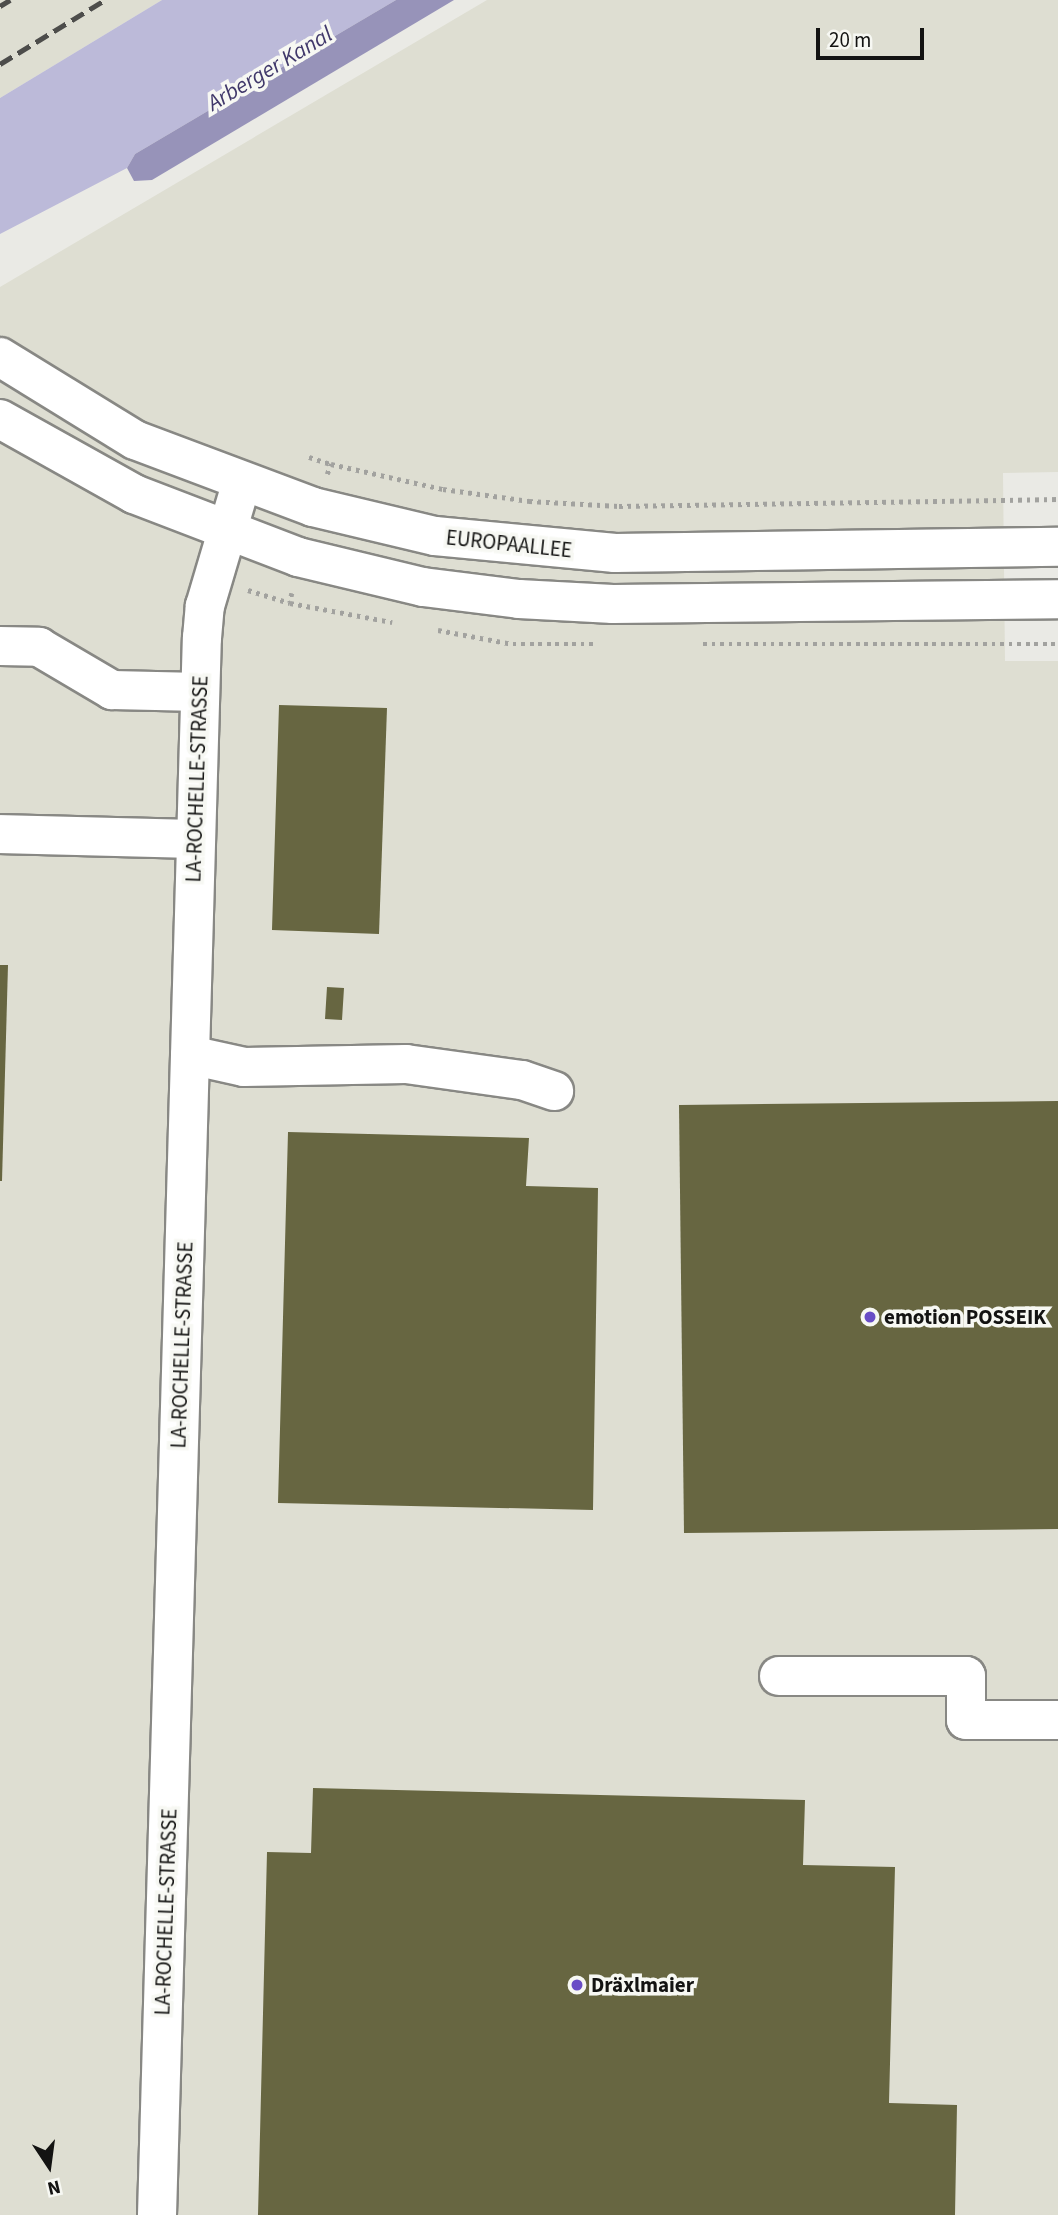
<!DOCTYPE html>
<meta charset="utf-8">
<style>
body{margin:0}
#map{position:relative;width:1058px;height:2215px;overflow:hidden;background:#eaeae5;font-family:"Source Sans 3",sans-serif}
div>[style]{position:absolute}
[style*='--x']{left:calc(var(--x)*1px);top:calc(var(--y)*1px);width:calc(var(--w)*1px);rotate:calc(var(--a)*1deg)}
.built>*{inset:0;background:#deded2}
.green>*{inset:0;background:#bcbad9}
.water>*{inset:0;background:#9793b9}
.building>*{inset:0;background:#676641}
.path>*{height:4.5px;margin-top:-2.25px;transform-origin:0;background:repeating-linear-gradient(90deg,#a2a29f 0 3.5px,transparent 0 8.5px)}
.roads{filter:drop-shadow(2px 0 #888884) drop-shadow(-2px 0 #888884) drop-shadow(0 2px #888884) drop-shadow(0 -2px #888884)}
.minor>*{height:38px;margin:-19px;padding:0 19px;transform-origin:19px;border-radius:19px;background:#fff}
.rail>*{height:5px;margin-top:-2.5px;transform-origin:0;background:repeating-linear-gradient(90deg,#4d4d4b 0 14px,transparent 0 21px)}
.dots>*{width:19px;height:19px;translate:-50% -50%;box-sizing:border-box;border:4px solid #f7f8f3;border-radius:50%}
span{translate:-50% -50%;white-space:nowrap;text-align:center;line-height:1.15;-webkit-text-stroke:7px #f7f8f3;paint-order:stroke}
.street-label{font-size:21px;color:#131312}
.poi-label{font-size:21px;color:#131312;font-weight:700}
.left{translate:0 -50%;text-align:left}
.water-label{font-size:23px;color:#40386a;font-style:italic}
.north{position:absolute;left:14px;top:2131px;width:70px;height:70px;-webkit-text-stroke:5px #f7f8f3;paint-order:stroke;rotate:167deg;font-size:19px;font-weight:700;line-height:28px;text-align:center;color:#131312}
.north::after{content:'';display:block;margin:auto;width:24px;height:32px;background:#131312;clip-path:polygon(50% 0,100% 100%,50% 72%,0 100%)}
.scale{position:absolute;left:816px;top:28px;width:108px;height:32px;box-sizing:border-box;border:4px solid #131312;border-top:0;padding-left:9px;font-size:21px;line-height:24px;white-space:nowrap;color:#131312;-webkit-text-stroke:5px #f7f8f3;paint-order:stroke}
</style>
<div id="map">
<div class="built">
<i style="clip-path:polygon(0 0,162px 0,0 98px)"></i>
<i style="clip-path:polygon(487px 0,1058px 0,1058px 472px,1003px 473px,1005px 661px,1058px 661px,1058px 2215px,0 2215px,0 287px)"></i>
</div>
<div class="green">
<i style="clip-path:polygon(162px 0,396px 0,135px 154px,127px 168px,0 234px,0 98px)"></i>
</div>
<div class="water">
<i style="clip-path:polygon(396px 0,454px 0,152px 180px,134px 181px,127px 168px,135px 154px)"></i>
</div>
<div class="building">
<i style="clip-path:polygon(279px 705px,387px 708px,379px 934px,272px 930px)"></i>
<i style="clip-path:polygon(0 965px,8px 965px,2px 1181px,0 1181px)"></i>
<i style="clip-path:polygon(327px 987px,344px 988px,342px 1020px,325px 1019px)"></i>
<i style="clip-path:polygon(1058px 1101px,1058px 1529px,684px 1533px,679px 1105px)"></i>
<i style="clip-path:polygon(288px 1132px,529px 1138px,526px 1186px,598px 1188px,593px 1510px,278px 1503px)"></i>
<i style="clip-path:polygon(313px 1788px,805px 1800px,803px 1865px,895px 1867px,889px 2103px,957px 2105px,955px 2215px,258px 2215px,267px 1852px,311px 1853px)"></i>
</div>
<div class="path">
<i style="--x:309;--y:457;--w:23;--a:18"></i>
<i style="--x:327;--y:474;--w:11;--a:-68"></i>
<i style="--x:331;--y:464;--w:115;--a:12.6"></i>
<i style="--x:443;--y:489;--w:87;--a:7.9"></i>
<i style="--x:529;--y:501;--w:90;--a:3.2"></i>
<i style="--x:619;--y:506;--w:439;--a:-0.9"></i>
<i style="--x:248;--y:590;--w:44;--a:17.2"></i>
<i style="--x:292;--y:593;--w:10;--a:101"></i>
<i style="--x:290;--y:603;--w:104;--a:10.6"></i>
<i style="--x:438;--y:630;--w:76;--a:10.6"></i>
<i style="--x:513;--y:644;--w:80;--a:0"></i>
<i style="--x:703;--y:644;--w:355;--a:0"></i>
</div>
<div class="roads">
<div class="minor">
<i style="--x:0;--y:357;--w:158;--a:31.6"></i>
<i style="--x:135;--y:440;--w:190;--a:20.6"></i>
<i style="--x:313;--y:507;--w:125;--a:13.4"></i>
<i style="--x:435;--y:536;--w:181;--a:5.4"></i>
<i style="--x:615;--y:553;--w:443;--a:-0.8"></i>
<i style="--x:0;--y:419;--w:154;--a:29.2"></i>
<i style="--x:134;--y:494;--w:176;--a:21"></i>
<i style="--x:298;--y:557;--w:129;--a:13.5"></i>
<i style="--x:423;--y:587;--w:97;--a:7.1"></i>
<i style="--x:519;--y:599;--w:94;--a:3"></i>
<i style="--x:613;--y:604;--w:445;--a:-0.6"></i>
<i style="--x:0;--y:646;--w:39;--a:1"></i>
<i style="--x:39;--y:647;--w:85;--a:30.5"></i>
<i style="--x:112;--y:690;--w:88;--a:1.3"></i>
<i style="--x:0;--y:834;--w:195;--a:1.5"></i>
<i style="--x:190;--y:1055;--w:55;--a:12.5"></i>
<i style="--x:244;--y:1067;--w:162;--a:-1.1"></i>
<i style="--x:406;--y:1064;--w:117;--a:7.9"></i>
<i style="--x:522;--y:1080;--w:34;--a:19"></i>
<i style="--x:779;--y:1676;--w:187;--a:0"></i>
<i style="--x:966;--y:1676;--w:44;--a:90"></i>
<i style="--x:966;--y:1720;--w:92;--a:0"></i>
<i style="--x:157;--y:2215;--w:1578;--a:-88.37"></i>
<i style="--x:202;--y:638;--w:32;--a:-85"></i>
<i style="--x:205;--y:606;--w:130;--a:-73.5"></i>
</div>
</div>
<div class="rail">
<i style="--x:0;--y:6;--w:12;--a:-31"></i>
<i style="--x:0;--y:64;--w:123;--a:-31.4"></i>
</div>
<div class="dots">
<i style="left:870px;top:1317px;background:#694dc6"></i>
<i style="left:577px;top:1985px;background:#694dc6"></i>
</div>
<div class="street-label">
<span style="left:509px;top:544px;rotate:6deg">EUROPAALLEE</span>
<span style="left:197px;top:779px;rotate:-88deg">LA-ROCHELLE-STRASSE</span>
<span style="left:182px;top:1345px;rotate:-88deg">LA-ROCHELLE-STRASSE</span>
<span style="left:166px;top:1912px;rotate:-88deg">LA-ROCHELLE-STRASSE</span>
</div>
<div class="poi-label">
<span class="left" style="left:884px;top:1317px">emotion POSSEIK</span>
<span class="left" style="left:591px;top:1985px">Dräxlmaier</span>
</div>
<div class="water-label">
<span style="left:270px;top:69px;rotate:-31deg">Arberger Kanal</span>
</div>
<div class="north">N</div>
<div class="scale">20 m</div>
</div>
